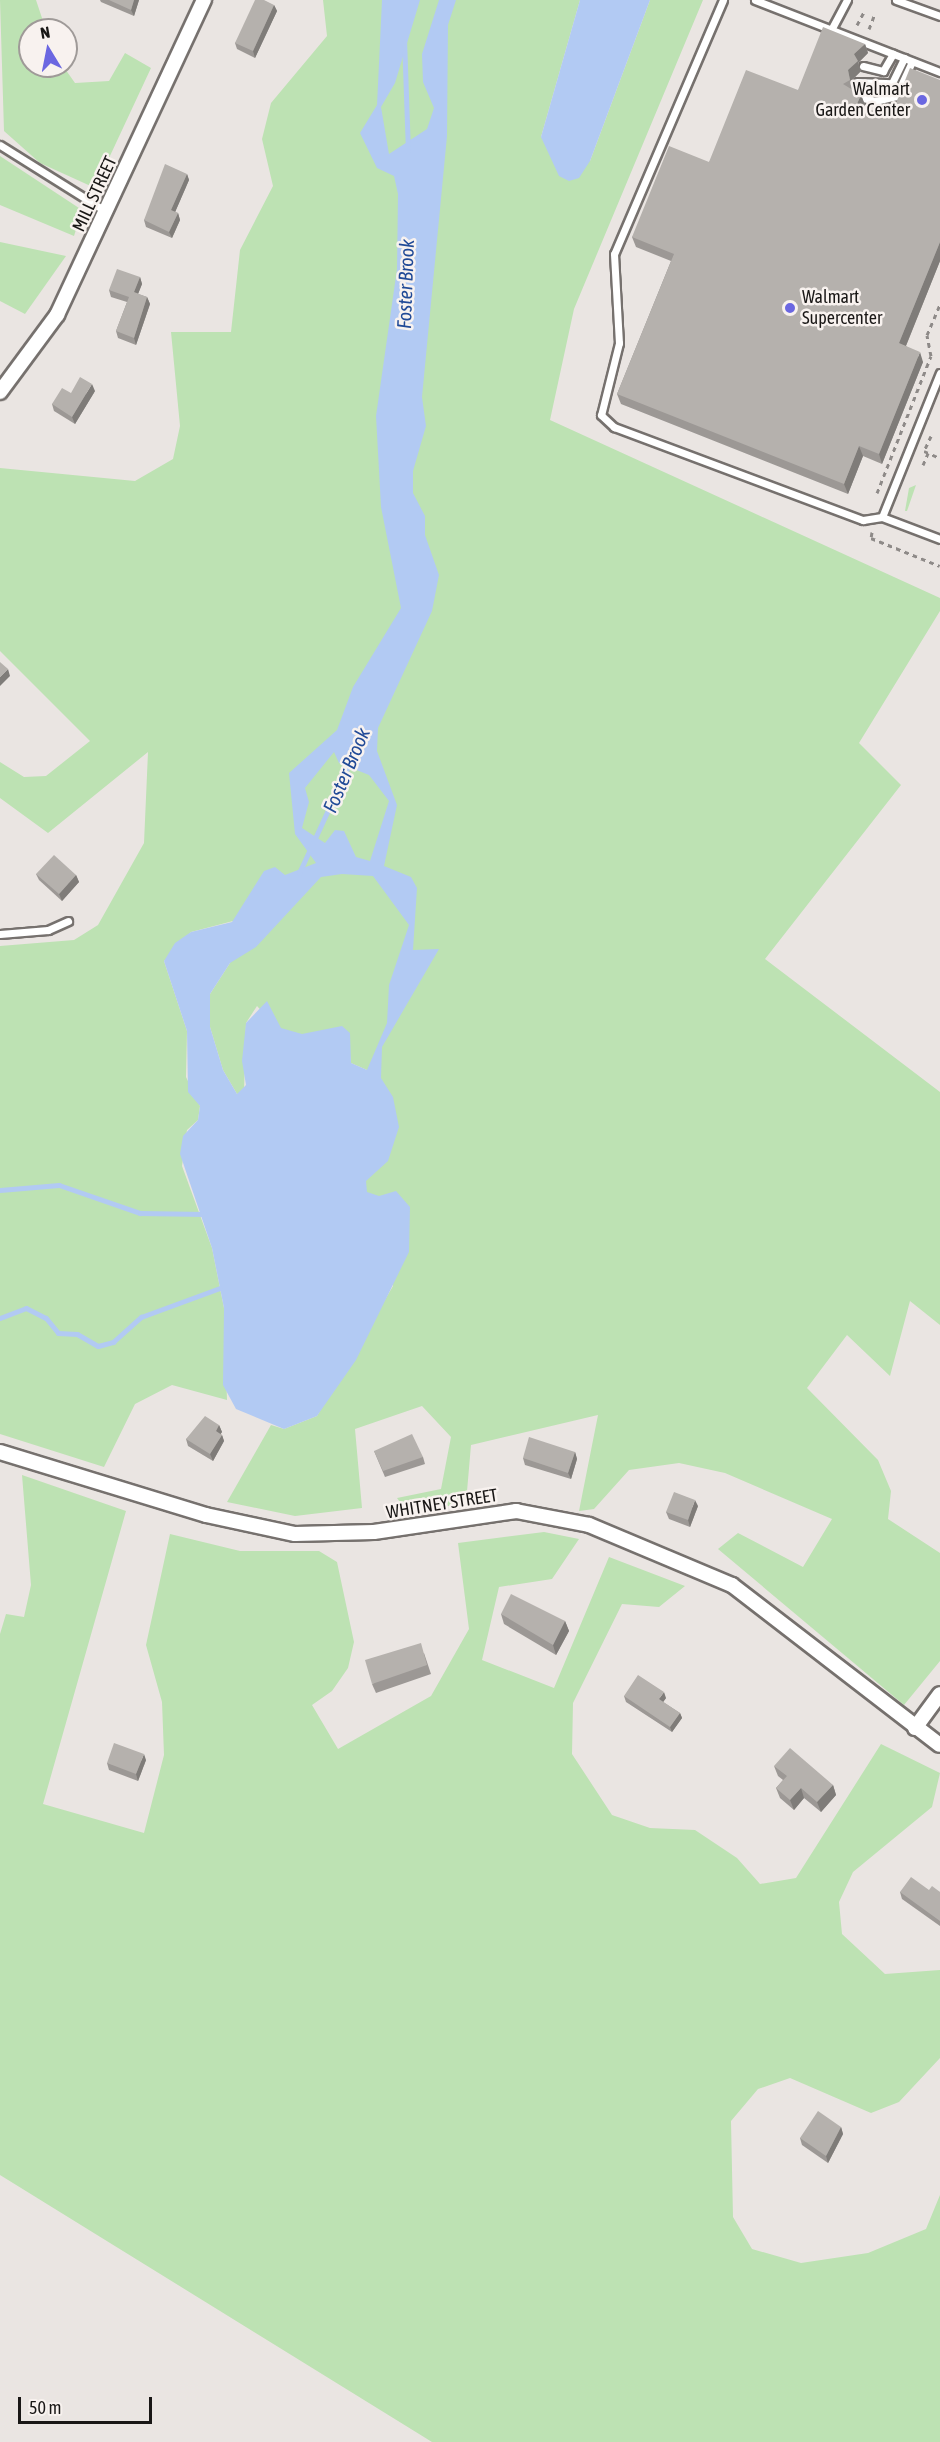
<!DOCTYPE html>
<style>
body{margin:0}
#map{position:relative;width:940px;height:2442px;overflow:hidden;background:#eae5e2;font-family:"Asap Condensed",sans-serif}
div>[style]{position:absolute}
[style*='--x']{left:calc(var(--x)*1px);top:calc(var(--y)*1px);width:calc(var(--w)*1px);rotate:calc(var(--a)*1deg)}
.green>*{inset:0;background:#bde2b3}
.water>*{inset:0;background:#b2caf3}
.stream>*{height:5px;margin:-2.5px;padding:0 2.5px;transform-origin:2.5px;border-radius:2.5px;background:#b2caf3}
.path>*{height:3px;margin-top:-1.5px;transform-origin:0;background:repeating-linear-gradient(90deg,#8e8a88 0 4.5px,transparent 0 9px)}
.roads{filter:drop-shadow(2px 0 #76716e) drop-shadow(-2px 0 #76716e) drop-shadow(0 2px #76716e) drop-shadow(0 -2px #76716e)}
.lane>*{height:7px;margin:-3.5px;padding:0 3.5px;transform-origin:3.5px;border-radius:3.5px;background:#fff}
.street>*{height:14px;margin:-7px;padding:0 7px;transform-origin:7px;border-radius:7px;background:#fff}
.wall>*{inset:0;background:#9c9895}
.shaded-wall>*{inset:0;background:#7f7c79}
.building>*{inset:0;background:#b5b1ad}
.dots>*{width:16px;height:16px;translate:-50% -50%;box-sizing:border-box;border:3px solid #f8f2ef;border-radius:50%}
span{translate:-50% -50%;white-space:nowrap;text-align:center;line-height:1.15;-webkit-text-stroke:5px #f8f2ef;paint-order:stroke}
.poi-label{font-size:18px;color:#191716}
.right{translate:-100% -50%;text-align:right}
.left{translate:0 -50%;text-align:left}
.street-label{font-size:18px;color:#191716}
.water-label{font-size:20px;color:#214a97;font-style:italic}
.north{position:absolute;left:18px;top:18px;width:60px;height:60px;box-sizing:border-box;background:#f8f2ef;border:2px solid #9f9a98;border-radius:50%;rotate:350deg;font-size:16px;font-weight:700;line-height:24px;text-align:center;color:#191716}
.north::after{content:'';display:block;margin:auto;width:21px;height:27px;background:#6b67e1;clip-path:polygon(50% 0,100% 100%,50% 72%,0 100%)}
.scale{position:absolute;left:18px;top:2397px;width:134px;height:27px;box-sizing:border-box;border:3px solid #191716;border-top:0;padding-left:8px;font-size:18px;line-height:21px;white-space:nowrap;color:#191716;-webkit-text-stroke:4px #f8f2ef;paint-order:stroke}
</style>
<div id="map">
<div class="green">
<i style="clip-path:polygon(0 0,36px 0,46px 30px,30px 30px,30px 66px,63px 66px,75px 83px,109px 81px,125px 53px,151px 68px,95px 188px,40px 163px,4px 131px)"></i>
<i style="clip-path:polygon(323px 0,580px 0,541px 137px,590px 161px,650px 0,703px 0,574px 309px,550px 420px,940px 598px,940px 611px,859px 743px,901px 785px,765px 959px,940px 1092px,940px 1325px,910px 1301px,890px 1376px,847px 1335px,807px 1388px,878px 1460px,891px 1491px,888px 1519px,940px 1553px,940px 1661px,904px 1705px,718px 1549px,738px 1533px,803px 1567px,832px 1519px,725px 1473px,679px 1463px,629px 1470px,594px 1509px,579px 1511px,598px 1415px,471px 1445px,466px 1503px,408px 1513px,397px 1498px,441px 1489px,451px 1437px,422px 1406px,355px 1429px,362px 1508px,295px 1516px,227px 1502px,271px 1425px,284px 1429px,317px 1416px,393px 1286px,366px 1202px,340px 1173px,367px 1070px,351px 1063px,349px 1047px,287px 1038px,257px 1006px,246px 1023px,244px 1092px,237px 1094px,223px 1070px,210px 1027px,210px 994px,230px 963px,233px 921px,191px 932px,164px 961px,187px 1031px,186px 1077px,200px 1106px,198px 1120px,187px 1130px,182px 1166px,212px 1248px,224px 1308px,227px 1400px,172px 1385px,135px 1404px,104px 1467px,0 1434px,0 946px,74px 940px,98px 925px,144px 843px,148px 752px,48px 833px,0 798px,0 762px,24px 777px,46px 776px,90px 741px,0 651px,0 468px,135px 481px,173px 459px,180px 426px,171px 332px,231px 332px,240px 250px,273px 186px,262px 139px,271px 103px,327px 36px)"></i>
<i style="clip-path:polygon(0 156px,82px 210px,74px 236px,0 205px)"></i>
<i style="clip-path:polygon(0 242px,66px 256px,25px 314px,0 301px)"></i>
<i style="clip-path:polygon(916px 485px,907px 511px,905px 511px,909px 488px)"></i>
<i style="clip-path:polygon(22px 1475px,126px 1511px,43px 1804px,144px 1833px,164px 1755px,162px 1702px,146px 1645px,170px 1534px,240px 1551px,319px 1551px,337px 1562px,354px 1642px,348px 1668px,332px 1691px,312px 1705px,338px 1749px,431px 1696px,469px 1629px,458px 1543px,544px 1532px,579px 1539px,552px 1579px,499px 1587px,482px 1660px,554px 1688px,609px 1557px,685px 1586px,659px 1607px,622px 1604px,573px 1703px,572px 1754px,612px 1815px,650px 1828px,695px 1830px,737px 1858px,760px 1884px,796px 1878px,881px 1744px,940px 1773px,932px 1807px,853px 1872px,839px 1902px,842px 1934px,885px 1974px,940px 1970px,940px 2058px,899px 2102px,871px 2113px,790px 2078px,758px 2089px,731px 2121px,733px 2217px,752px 2249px,801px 2263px,868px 2253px,926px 2229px,940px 2195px,940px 2442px,432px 2442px,0 2175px,0 1634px,6px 1614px,24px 1617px,31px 1585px)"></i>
</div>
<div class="water">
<i style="clip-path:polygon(evenodd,382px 0,420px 0,395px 83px,381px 107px,389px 154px,427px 129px,434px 108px,423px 82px,422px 54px,439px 0,456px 0,448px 25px,447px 136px,422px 397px,426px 426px,413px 471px,413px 493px,425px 516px,425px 535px,439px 575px,432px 611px,378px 728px,377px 751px,397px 805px,384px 866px,411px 877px,417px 888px,413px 950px,439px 949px,382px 1047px,381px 1078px,393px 1097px,399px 1127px,388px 1161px,366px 1181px,367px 1192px,379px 1196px,396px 1191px,410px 1207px,409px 1252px,356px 1360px,317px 1416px,284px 1429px,236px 1409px,223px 1385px,224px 1308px,212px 1248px,180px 1154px,183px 1136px,198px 1120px,200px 1106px,188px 1092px,187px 1031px,164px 961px,175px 943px,191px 932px,232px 922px,264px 871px,275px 867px,285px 875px,316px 863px,295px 834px,289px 773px,337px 730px,353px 687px,401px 608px,381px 507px,376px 416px,397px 269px,398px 194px,394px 176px,377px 168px,360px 133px,377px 105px,382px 0,334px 752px,339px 763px,369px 775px,389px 801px,370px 861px,356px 857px,344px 831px,335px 830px,325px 843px,302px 828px,309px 802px,305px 788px,334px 752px,382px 0,342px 874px,373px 876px,409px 925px,389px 985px,387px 1023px,367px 1070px,351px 1063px,350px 1033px,342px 1026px,302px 1034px,281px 1028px,267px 1001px,246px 1023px,242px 1061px,246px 1085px,237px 1094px,223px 1070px,210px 1027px,210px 994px,230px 963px,256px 947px,321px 877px,342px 874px)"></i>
<i style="clip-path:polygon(580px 0,650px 0,590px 161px,579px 178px,569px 181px,559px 176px,541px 137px)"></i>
</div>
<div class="stream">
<i style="--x:404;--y:38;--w:113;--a:88"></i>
<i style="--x:299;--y:873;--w:122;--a:-65.3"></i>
<i style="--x:0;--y:1190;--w:59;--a:-4.8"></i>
<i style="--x:59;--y:1185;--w:86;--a:19.1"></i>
<i style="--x:140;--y:1213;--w:65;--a:0.9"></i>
<i style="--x:0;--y:1318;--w:28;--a:-21"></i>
<i style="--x:26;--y:1308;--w:22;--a:27"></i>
<i style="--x:46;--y:1318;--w:19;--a:51"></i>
<i style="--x:58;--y:1333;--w:19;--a:3"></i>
<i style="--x:77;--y:1334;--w:24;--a:30"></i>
<i style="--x:98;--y:1346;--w:16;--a:-15"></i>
<i style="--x:113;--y:1342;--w:38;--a:-42"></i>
<i style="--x:141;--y:1317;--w:84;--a:-20.2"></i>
</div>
<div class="path">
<i style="--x:857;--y:25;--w:15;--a:-62"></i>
<i style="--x:869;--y:29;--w:14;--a:-69"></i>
<i style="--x:931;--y:436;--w:17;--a:115"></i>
<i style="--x:924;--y:451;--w:17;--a:24"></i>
<i style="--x:923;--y:465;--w:13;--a:-67"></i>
<i style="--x:877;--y:493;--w:147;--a:-68.5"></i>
<i style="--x:931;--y:356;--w:21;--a:-101"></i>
<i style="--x:927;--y:335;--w:33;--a:-67"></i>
<i style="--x:872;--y:532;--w:6;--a:99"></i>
<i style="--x:871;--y:538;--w:74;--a:22.1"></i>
</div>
<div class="roads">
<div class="lane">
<i style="--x:723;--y:0;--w:276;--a:113.2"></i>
<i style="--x:614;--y:254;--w:89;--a:86.8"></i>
<i style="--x:619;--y:343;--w:74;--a:104"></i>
<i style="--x:601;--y:415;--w:18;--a:43"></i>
<i style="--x:614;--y:427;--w:266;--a:20.5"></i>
<i style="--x:863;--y:520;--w:19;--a:-9"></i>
<i style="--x:882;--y:517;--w:62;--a:20.8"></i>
<i style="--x:755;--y:0;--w:199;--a:21.3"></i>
<i style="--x:896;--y:0;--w:47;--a:20"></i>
<i style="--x:831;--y:30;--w:34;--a:-62"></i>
<i style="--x:863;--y:66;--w:21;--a:14"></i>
<i style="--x:883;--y:71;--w:20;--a:-60"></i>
<i style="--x:857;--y:82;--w:35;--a:2"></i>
<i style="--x:892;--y:83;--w:28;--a:-64"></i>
<i style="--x:854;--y:96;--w:22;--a:13"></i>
<i style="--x:875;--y:101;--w:22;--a:-13"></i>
<i style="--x:896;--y:96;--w:38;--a:-65"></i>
<i style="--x:0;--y:145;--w:126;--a:32.1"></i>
<i style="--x:882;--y:517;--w:155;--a:-68.1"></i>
<i style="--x:0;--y:934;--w:48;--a:-4.8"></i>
<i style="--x:48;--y:930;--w:22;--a:-24"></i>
</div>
<div class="street">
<i style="--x:0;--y:392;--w:96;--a:-53.5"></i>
<i style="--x:57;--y:315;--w:348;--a:-65"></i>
<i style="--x:0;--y:1452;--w:215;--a:17"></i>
<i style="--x:206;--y:1515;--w:91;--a:12.1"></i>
<i style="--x:295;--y:1534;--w:79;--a:-1.5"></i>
<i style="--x:374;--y:1532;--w:144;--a:-8.4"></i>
<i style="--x:516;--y:1511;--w:74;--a:10.9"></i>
<i style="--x:589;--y:1525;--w:155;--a:22.8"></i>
<i style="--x:732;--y:1585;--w:262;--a:37.6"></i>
<i style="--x:915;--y:1728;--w:42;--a:-53.7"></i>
</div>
</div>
<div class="wall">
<i style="clip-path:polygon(100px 0,139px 0,134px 16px,101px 2px)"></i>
<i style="clip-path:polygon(274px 5px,277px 11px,255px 58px,237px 49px,235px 43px)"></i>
<i style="clip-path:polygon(865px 44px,868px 53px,858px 63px,861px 71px,852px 80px,854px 90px,853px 90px,861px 95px,865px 105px,864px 107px,890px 118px,940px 80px,940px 261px,906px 346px,923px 362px,882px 464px,863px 456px,848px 494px,621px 404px,617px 394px,671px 261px,636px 247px,632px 237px,709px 162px,798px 90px)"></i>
<i style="clip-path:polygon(187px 174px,189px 180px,175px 212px,178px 213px,180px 220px,172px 238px,146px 227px,144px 220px)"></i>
<i style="clip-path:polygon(140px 277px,142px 284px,138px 294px,147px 297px,150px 304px,136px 345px,118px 338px,116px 331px,127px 302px,111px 297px,109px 290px)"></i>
<i style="clip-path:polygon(95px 391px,75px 424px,54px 411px,52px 404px)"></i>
<i style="clip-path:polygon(36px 874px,76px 875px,79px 882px,62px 901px,39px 880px)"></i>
<i style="clip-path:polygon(219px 1425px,222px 1432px,220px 1434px,222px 1435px,224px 1441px,213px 1461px,188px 1446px,186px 1439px)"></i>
<i style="clip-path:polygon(374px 1451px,423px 1457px,425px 1464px,385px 1477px)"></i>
<i style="clip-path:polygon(575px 1452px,577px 1459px,571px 1479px,525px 1465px,523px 1458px)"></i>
<i style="clip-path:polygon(698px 1506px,690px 1527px,669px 1519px,666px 1512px)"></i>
<i style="clip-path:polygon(501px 1614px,565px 1621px,569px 1631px,556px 1655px,504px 1624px)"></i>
<i style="clip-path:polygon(424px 1653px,431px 1674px,376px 1693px,372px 1684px)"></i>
<i style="clip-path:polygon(624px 1696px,666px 1698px,663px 1702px,680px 1713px,682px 1718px,672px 1732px,626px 1702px)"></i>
<i style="clip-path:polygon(146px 1760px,138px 1781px,109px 1770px,107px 1763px)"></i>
<i style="clip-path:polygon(774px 1766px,833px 1785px,836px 1795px,821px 1812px,804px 1798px,794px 1810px,780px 1798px,776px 1788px,783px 1780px,778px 1776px)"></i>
<i style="clip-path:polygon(929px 1890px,940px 1892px,940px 1926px,902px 1899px,900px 1892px)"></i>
<i style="clip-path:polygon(841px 2127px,843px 2134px,828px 2163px,802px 2145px,800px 2138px)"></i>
</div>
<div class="shaded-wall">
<i style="clip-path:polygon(134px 0,139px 0,134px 16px,131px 10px)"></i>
<i style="clip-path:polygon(274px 5px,277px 11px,255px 58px,253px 51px)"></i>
<i style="clip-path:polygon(865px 44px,868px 53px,858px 63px,861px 71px,852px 80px,854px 90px,850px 80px,848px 70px,854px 54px)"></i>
<i style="clip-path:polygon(861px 95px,865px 105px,861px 114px,857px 104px)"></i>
<i style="clip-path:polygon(187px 174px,189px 180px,173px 217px,171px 210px)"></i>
<i style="clip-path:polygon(178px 213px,180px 220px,172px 238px,169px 232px)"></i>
<i style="clip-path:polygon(940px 242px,940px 261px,903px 353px,899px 343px)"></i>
<i style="clip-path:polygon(140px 277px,142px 284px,136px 299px,134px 292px)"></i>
<i style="clip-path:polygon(147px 297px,150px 304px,136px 345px,134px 338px)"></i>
<i style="clip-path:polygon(920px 352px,923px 362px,882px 464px,879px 454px)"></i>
<i style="clip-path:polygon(92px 384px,95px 391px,75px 424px,72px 417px)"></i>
<i style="clip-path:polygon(859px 446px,863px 456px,848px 494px,844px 484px)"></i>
<i style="clip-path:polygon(8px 669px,10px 676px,0 686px,0 677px)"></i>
<i style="clip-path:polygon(76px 875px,79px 882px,62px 901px,59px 894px)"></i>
<i style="clip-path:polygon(219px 1425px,222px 1432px,218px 1438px,216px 1431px)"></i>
<i style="clip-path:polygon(222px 1435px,224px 1441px,213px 1461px,210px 1454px)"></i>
<i style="clip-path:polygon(575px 1452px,577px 1459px,571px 1479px,568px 1473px)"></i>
<i style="clip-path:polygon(695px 1500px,698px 1506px,690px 1527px,688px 1520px)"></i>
<i style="clip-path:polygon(565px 1621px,569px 1631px,556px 1655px,553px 1645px)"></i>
<i style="clip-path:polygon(664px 1692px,666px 1698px,661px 1705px,659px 1699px)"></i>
<i style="clip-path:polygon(680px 1713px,682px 1718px,672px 1732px,670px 1727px)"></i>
<i style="clip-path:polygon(144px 1754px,146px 1760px,138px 1781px,136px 1774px)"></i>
<i style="clip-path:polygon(833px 1785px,836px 1795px,821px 1812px,817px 1802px)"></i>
<i style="clip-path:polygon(801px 1788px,804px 1798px,794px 1810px,790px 1800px)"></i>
<i style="clip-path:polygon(841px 2127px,843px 2134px,828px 2163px,826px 2156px)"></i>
</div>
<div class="building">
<i style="clip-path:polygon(109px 0,134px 0,131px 10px)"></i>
<i style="clip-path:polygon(255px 0,264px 0,274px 5px,253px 51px,235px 43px)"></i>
<i style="clip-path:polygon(823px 27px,865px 44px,854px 54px,858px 61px,848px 70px,850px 80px,843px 84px,861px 95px,857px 104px,890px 118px,910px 68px,940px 80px,940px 242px,899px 343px,920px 352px,879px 454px,859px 446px,844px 484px,617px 394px,674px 254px,632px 237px,669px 146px,709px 162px,746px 70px,798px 90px)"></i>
<i style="clip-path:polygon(165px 164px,187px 174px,171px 210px,178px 213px,169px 232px,144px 220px)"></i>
<i style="clip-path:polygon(117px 269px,140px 277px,134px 292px,147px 297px,134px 338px,116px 331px,129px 297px,109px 290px)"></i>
<i style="clip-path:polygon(80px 377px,92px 384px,72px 417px,52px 404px,62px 388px,71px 393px)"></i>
<i style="clip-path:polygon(0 662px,8px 669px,0 677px)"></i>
<i style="clip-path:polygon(54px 855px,76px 875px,59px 894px,36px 874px)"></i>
<i style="clip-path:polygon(205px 1416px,219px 1425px,216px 1431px,222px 1435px,210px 1454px,186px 1439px)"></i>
<i style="clip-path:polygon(412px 1434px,423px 1457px,383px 1471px,374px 1451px)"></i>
<i style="clip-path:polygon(529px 1437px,575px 1452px,568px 1473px,523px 1458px)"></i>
<i style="clip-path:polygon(674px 1492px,695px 1500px,688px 1520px,666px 1512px)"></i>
<i style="clip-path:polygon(511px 1594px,565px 1621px,553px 1645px,501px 1614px)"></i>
<i style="clip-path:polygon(421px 1643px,427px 1665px,372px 1684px,365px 1660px)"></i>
<i style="clip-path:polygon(638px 1675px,664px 1692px,659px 1699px,680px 1713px,670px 1727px,624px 1696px)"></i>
<i style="clip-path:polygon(114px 1743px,144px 1754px,136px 1774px,107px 1763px)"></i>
<i style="clip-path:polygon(790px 1748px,833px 1785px,817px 1802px,801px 1788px,790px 1800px,776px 1788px,787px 1776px,774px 1766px)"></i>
<i style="clip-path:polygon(911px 1877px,929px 1890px,932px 1886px,940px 1892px,940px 1921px,900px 1892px)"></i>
<i style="clip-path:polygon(818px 2111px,841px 2127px,826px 2156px,800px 2138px)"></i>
</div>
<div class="dots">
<i style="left:922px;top:100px;background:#6b67e1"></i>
<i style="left:790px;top:308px;background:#6b67e1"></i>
</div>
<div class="poi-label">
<span class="right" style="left:910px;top:100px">Walmart<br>Garden Center</span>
<span class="left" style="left:802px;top:308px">Walmart<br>Supercenter</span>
</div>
<div class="street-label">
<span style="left:95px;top:194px;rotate:-65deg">MILL STREET</span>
<span style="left:442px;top:1504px;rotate:-9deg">WHITNEY STREET</span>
</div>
<div class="water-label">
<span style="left:405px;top:284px;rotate:-88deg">Foster Brook</span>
<span style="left:346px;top:770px;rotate:-67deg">Foster Brook</span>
</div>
<div class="north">N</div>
<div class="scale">50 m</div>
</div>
